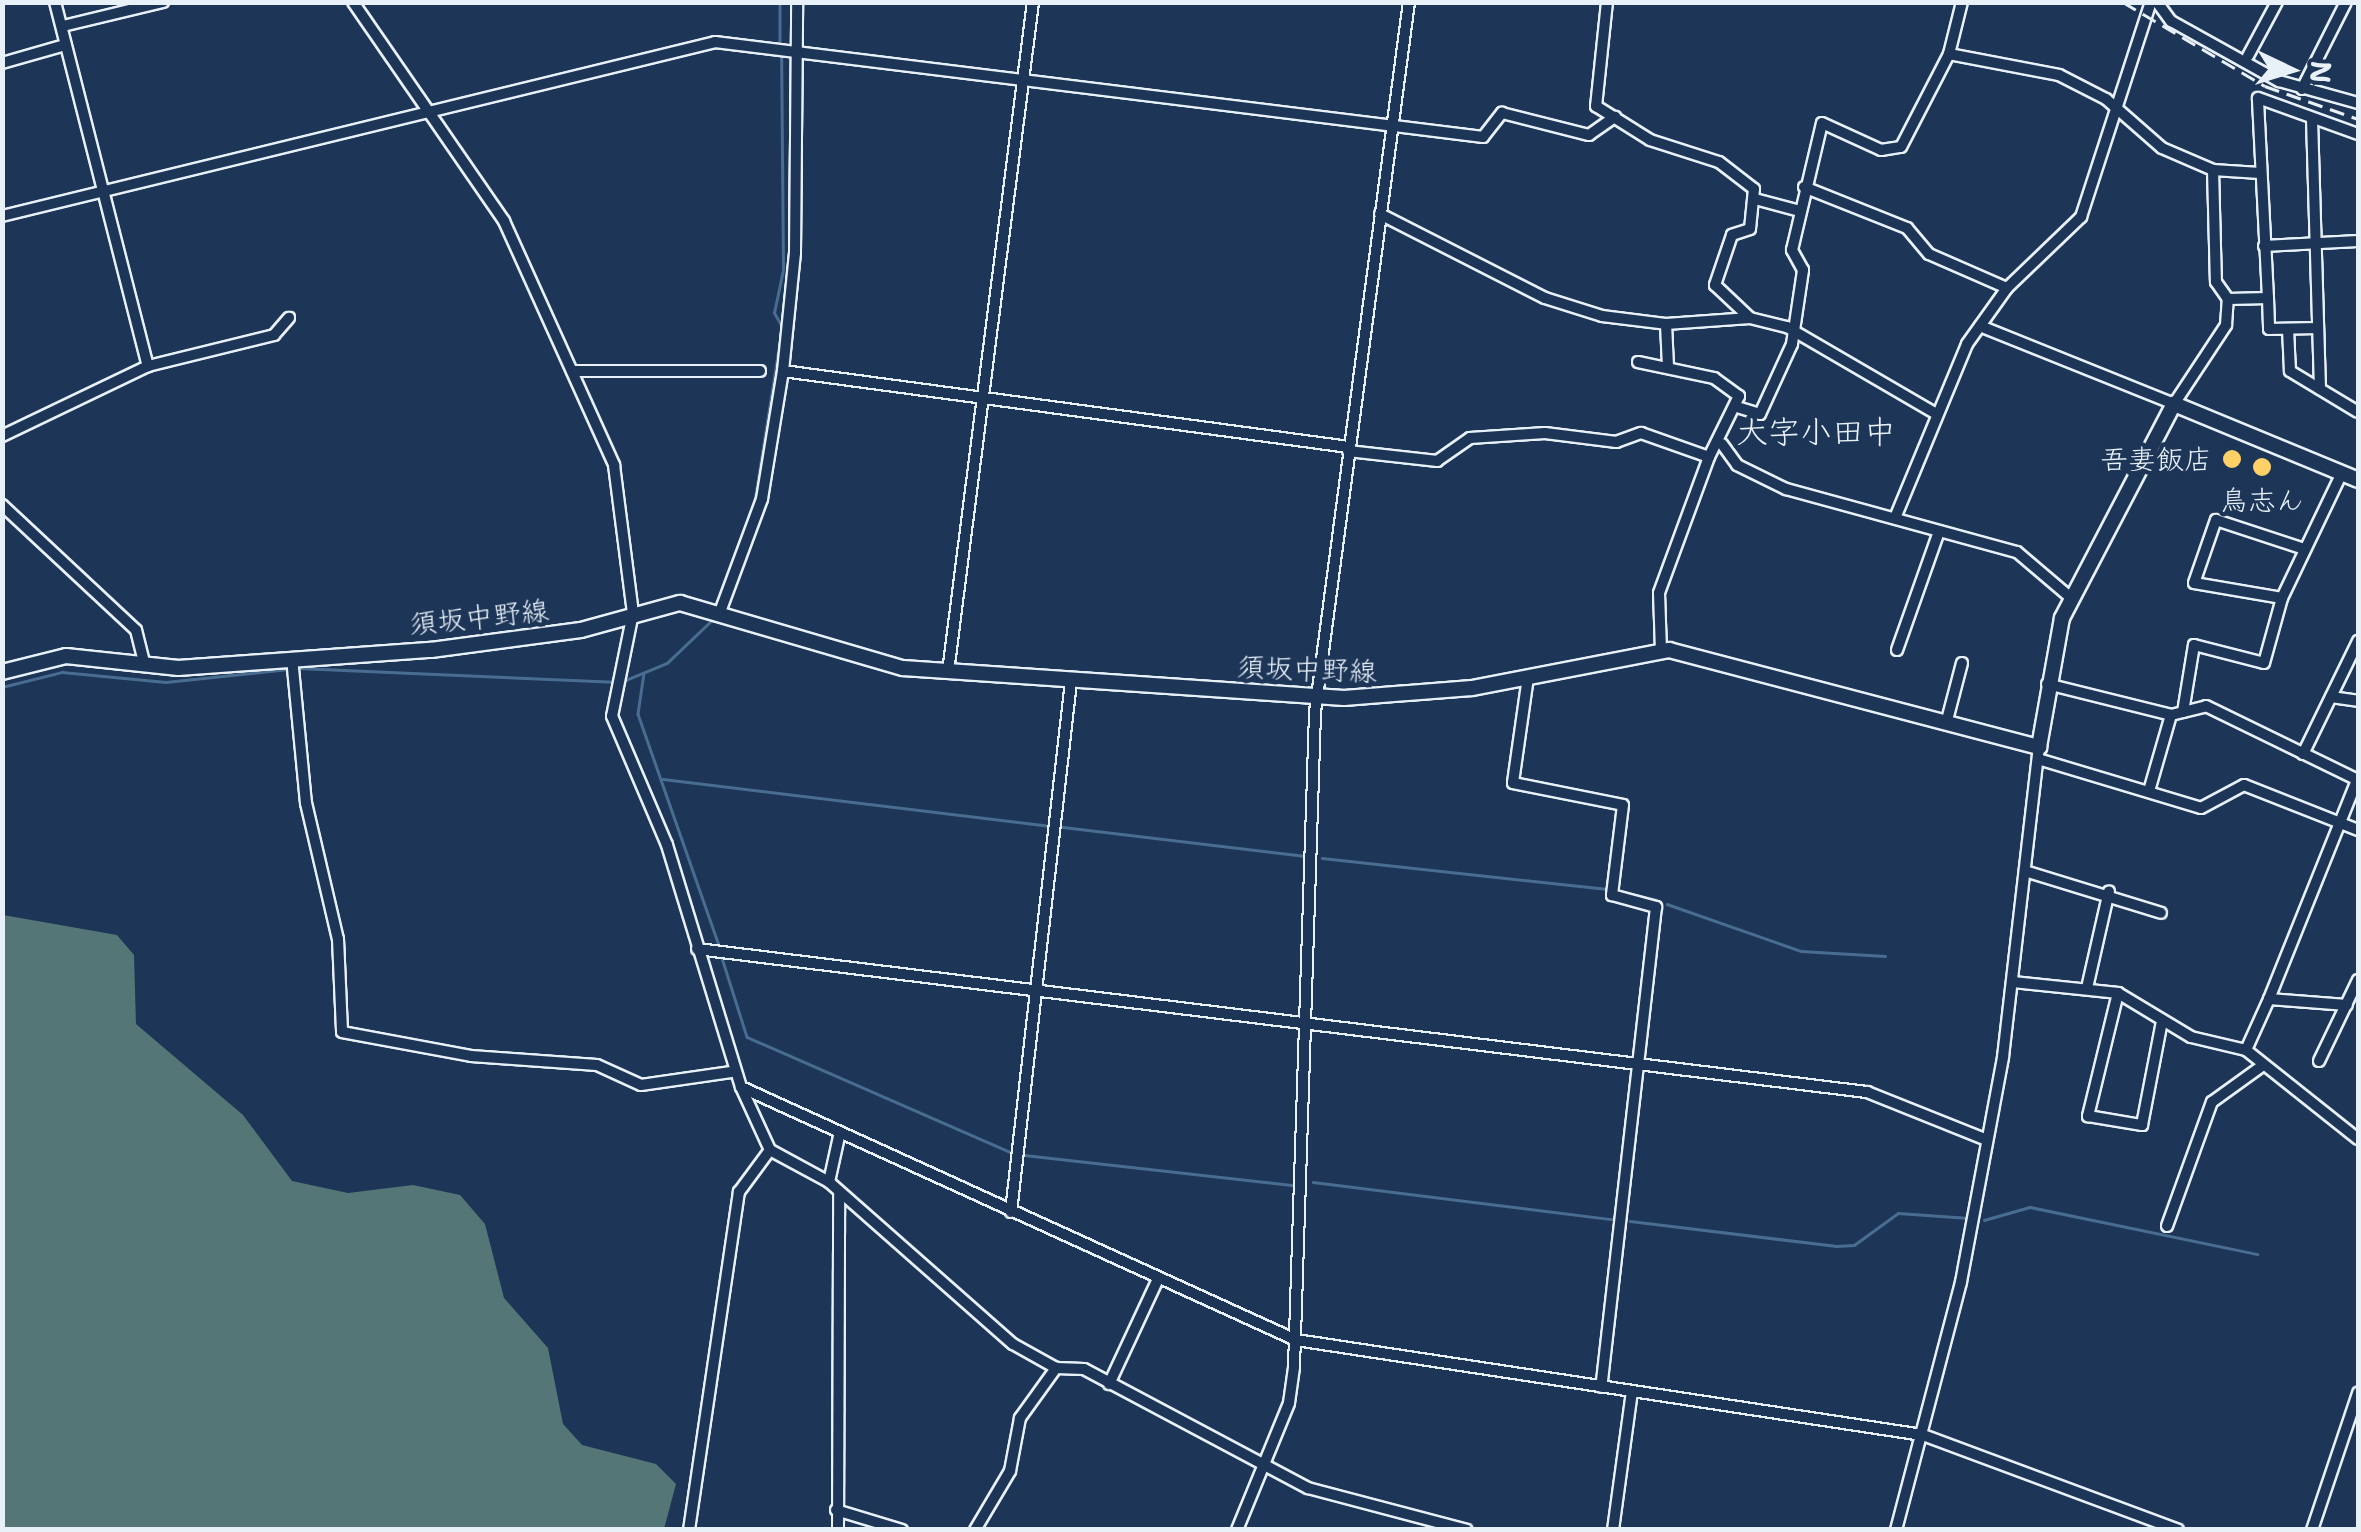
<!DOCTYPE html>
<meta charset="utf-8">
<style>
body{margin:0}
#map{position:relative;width:2361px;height:1532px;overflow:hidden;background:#1d3557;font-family:"Shantell Sans","Klee One",sans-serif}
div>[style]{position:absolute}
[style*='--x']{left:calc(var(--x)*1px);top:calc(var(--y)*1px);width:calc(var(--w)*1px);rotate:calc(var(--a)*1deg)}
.green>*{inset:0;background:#547676}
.stream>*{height:2.5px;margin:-1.25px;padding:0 1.25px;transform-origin:1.25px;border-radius:1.25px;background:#496d91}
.roads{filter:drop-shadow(2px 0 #e8f1f8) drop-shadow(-2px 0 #e8f1f8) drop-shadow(0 2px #e8f1f8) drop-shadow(0 -2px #e8f1f8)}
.minor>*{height:10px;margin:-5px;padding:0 5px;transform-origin:5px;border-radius:5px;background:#1d3557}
.major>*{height:14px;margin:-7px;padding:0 7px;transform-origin:7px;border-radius:7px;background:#1d3557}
.rail>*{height:2.5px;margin-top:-1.25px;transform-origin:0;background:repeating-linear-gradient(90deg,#e8f1f8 0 15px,transparent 0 23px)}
.dots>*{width:28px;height:28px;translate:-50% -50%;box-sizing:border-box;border:5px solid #1d3557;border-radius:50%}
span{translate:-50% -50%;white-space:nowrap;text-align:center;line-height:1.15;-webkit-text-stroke:9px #1d3557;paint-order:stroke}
.poi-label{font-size:28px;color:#e8f1f8}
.right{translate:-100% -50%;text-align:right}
.street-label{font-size:28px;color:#e8f1f8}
.quarter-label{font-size:32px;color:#e8f1f8}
.frame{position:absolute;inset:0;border:5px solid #e8f1f8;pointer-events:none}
.north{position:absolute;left:2241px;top:20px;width:100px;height:100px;-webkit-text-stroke:8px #1d3557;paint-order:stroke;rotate:94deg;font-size:28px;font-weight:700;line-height:40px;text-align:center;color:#e8f1f8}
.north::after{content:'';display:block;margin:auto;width:35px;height:45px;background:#e8f1f8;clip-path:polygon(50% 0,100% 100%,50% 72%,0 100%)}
</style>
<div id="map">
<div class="green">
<i style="clip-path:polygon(3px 915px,117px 935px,134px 955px,136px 1024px,243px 1115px,292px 1181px,348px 1193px,413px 1185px,460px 1195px,485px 1224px,504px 1298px,548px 1348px,563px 1424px,582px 1445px,656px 1464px,676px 1484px,664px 1529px,3px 1529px)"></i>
</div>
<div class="stream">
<i style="--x:780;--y:2;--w:44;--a:90"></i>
<i style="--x:753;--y:510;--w:185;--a:-81"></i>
<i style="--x:782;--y:327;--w:16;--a:-120"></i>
<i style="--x:774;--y:313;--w:44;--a:-78.2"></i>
<i style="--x:783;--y:270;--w:216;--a:-90.5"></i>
<i style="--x:298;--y:668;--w:315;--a:2.5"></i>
<i style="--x:644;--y:673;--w:41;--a:98.3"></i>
<i style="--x:638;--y:714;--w:245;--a:70.7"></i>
<i style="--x:626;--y:680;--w:44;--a:-22.5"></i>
<i style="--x:667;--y:663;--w:62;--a:-43.7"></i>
<i style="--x:2;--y:687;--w:62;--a:-14"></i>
<i style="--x:62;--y:672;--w:104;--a:5.5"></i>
<i style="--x:166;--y:682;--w:125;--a:-6"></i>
<i style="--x:663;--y:779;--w:392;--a:6.9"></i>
<i style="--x:1063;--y:827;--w:246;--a:6.8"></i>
<i style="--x:1322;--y:858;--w:287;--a:6.2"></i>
<i style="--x:1615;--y:890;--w:43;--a:13.4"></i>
<i style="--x:1667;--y:904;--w:142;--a:19.3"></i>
<i style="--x:1801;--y:951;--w:84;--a:3.4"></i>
<i style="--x:722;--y:958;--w:83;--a:72.4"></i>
<i style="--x:747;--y:1037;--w:289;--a:23.6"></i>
<i style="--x:1024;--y:1155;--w:271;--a:6.4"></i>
<i style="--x:1313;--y:1182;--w:306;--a:7.1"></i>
<i style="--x:1984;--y:1220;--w:48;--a:-15.8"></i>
<i style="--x:2030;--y:1207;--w:232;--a:11.7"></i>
<i style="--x:1630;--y:1221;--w:208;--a:6.9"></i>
<i style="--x:1836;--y:1246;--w:18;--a:-3"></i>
<i style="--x:1854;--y:1245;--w:54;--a:-36"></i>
<i style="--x:1898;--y:1213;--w:71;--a:4"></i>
</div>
<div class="roads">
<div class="minor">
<i style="--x:55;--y:2;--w:376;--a:75.7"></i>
<i style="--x:353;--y:2;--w:266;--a:55.4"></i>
<i style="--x:504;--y:221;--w:268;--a:65.7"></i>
<i style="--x:614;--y:465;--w:149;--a:82.7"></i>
<i style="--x:633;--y:613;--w:105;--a:101.5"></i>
<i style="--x:612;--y:716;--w:140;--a:66.9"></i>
<i style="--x:667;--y:845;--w:253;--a:73"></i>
<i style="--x:741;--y:1087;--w:610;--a:24.51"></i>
<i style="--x:1296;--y:1340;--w:634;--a:8.62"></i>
<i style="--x:1923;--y:1435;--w:272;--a:20.4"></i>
<i style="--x:1607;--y:2;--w:105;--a:96"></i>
<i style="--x:1596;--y:106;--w:64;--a:32.2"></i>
<i style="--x:1650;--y:140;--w:72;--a:17.7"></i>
<i style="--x:1719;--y:162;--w:44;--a:37.6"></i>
<i style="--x:1754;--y:189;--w:40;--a:95.7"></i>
<i style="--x:1750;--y:229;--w:19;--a:162"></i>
<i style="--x:1732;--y:235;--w:53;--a:108.8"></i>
<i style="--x:1715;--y:285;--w:48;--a:43.3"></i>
<i style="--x:2157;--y:2;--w:24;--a:54"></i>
<i style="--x:2171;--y:21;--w:124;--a:29.1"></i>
<i style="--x:2279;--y:81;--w:82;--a:15.6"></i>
<i style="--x:63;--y:26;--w:103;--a:-13.5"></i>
<i style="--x:1949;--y:54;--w:112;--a:10.8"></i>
<i style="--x:2059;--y:75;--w:53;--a:27.1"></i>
<i style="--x:2106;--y:99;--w:74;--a:41.2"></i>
<i style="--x:2162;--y:148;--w:56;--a:23.3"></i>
<i style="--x:2213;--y:170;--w:47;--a:3.7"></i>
<i style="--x:2248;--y:56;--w:61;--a:-61.8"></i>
<i style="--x:2;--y:63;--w:66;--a:-15.9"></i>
<i style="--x:2302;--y:89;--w:97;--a:-63.2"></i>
<i style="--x:2312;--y:119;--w:270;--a:88.3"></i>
<i style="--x:2213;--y:170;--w:112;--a:88.5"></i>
<i style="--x:2216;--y:282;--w:21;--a:55"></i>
<i style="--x:1804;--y:187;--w:111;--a:21.7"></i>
<i style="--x:1907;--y:228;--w:34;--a:50"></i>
<i style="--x:1929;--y:254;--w:85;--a:23.6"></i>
<i style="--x:1755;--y:199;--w:47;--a:14.9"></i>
<i style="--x:1380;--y:214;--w:185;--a:27"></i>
<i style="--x:1545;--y:298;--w:60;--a:17.5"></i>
<i style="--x:1602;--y:316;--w:64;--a:7.1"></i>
<i style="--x:1666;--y:324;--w:84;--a:-4.1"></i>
<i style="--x:1750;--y:318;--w:38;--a:14"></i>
<i style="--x:1787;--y:327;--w:171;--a:30.2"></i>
<i style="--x:2;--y:216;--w:734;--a:-13.71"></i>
<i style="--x:715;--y:42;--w:774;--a:7.05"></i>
<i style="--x:1483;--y:137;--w:31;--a:-52"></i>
<i style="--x:1502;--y:113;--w:90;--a:14.2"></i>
<i style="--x:1589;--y:135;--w:32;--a:-35"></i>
<i style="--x:2264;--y:246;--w:94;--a:-3"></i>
<i style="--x:2268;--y:298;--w:31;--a:88"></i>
<i style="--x:2269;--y:329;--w:49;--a:-1.2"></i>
<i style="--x:1666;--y:324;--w:43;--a:87.3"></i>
<i style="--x:1980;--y:326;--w:209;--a:21.9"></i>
<i style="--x:2174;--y:404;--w:95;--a:-56.6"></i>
<i style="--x:2226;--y:325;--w:26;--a:-86"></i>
<i style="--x:2228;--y:299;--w:40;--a:-1.4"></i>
<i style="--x:2268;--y:298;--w:200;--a:-92.9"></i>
<i style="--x:2258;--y:98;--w:106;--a:19.8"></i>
<i style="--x:2288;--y:329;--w:42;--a:87.3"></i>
<i style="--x:2290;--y:371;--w:79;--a:31.1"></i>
<i style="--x:1638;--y:362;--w:78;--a:11.9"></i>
<i style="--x:1714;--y:378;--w:31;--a:36"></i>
<i style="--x:1739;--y:396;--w:68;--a:116.2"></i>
<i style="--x:572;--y:371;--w:188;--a:0"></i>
<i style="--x:783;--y:371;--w:571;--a:7.65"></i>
<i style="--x:1737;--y:407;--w:24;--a:17"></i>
<i style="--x:1760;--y:414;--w:77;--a:-65.4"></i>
<i style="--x:1792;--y:344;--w:75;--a:-81.5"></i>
<i style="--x:1803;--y:270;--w:23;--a:-119"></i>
<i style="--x:1792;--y:250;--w:130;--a:-76.7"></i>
<i style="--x:1822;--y:123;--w:65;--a:24.6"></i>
<i style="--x:1881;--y:150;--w:20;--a:-9"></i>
<i style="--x:1901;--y:147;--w:105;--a:-62.7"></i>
<i style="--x:1949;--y:54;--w:54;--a:-76"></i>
<i style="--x:2;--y:436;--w:162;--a:-25.6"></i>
<i style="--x:148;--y:366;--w:130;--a:-13.8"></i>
<i style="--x:274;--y:335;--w:23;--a:-49"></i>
<i style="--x:1722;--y:444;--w:26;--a:54"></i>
<i style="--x:1737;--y:465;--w:55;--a:26.1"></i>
<i style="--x:1786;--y:489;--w:239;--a:15.3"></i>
<i style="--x:2017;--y:552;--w:71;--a:40.4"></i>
<i style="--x:1348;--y:451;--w:90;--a:6.4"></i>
<i style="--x:1437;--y:461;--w:40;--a:-34.9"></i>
<i style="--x:1470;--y:438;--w:75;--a:-3.8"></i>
<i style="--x:1545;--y:433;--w:72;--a:7.2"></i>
<i style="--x:1616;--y:442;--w:27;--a:-20"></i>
<i style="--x:1641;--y:433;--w:72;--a:19.4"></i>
<i style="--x:1709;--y:457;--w:145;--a:110.2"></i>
<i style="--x:1659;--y:593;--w:57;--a:88"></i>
<i style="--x:2;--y:505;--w:183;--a:43"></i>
<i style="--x:136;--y:630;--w:37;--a:76"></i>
<i style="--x:1895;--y:518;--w:188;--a:-67.5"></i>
<i style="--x:1967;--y:344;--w:69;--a:-54.5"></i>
<i style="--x:2007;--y:288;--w:103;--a:-43.8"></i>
<i style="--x:2081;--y:217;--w:226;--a:-72"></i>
<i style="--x:2282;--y:598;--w:89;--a:-170.3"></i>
<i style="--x:2194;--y:583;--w:67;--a:-70.8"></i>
<i style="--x:2216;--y:520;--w:93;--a:18.2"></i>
<i style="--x:720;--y:612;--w:121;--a:-69.6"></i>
<i style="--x:762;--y:499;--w:130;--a:-80.7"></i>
<i style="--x:783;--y:371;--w:119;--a:-84.2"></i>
<i style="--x:795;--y:253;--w:251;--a:-89.5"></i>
<i style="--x:1897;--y:650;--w:123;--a:-70.5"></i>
<i style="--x:292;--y:658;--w:146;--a:84.5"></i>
<i style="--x:306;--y:803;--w:140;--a:76.8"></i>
<i style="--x:338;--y:939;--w:93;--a:87.5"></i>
<i style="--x:342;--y:1032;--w:131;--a:10.5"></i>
<i style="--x:471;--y:1056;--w:126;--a:4.1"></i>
<i style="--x:597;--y:1065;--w:48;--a:24.4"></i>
<i style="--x:641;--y:1085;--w:91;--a:-8.2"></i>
<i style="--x:948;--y:672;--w:675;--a:-82.77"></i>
<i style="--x:1528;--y:677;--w:107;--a:98.1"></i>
<i style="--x:1513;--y:783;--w:112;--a:11.3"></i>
<i style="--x:1623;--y:805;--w:91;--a:97"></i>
<i style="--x:1612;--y:895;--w:46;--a:15.3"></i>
<i style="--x:1656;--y:907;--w:483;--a:96.5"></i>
<i style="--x:2047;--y:684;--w:128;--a:14"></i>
<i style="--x:2171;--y:715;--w:36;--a:-14"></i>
<i style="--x:2206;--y:706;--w:169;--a:26"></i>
<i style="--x:2331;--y:697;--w:27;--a:8"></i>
<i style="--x:2183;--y:712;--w:68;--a:-80.7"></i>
<i style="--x:2194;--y:645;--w:72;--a:14.4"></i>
<i style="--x:2264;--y:663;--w:67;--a:-74.5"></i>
<i style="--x:2282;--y:598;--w:139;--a:-64.4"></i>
<i style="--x:1946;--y:724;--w:63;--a:-75.3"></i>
<i style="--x:2303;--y:754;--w:126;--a:-64"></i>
<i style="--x:2038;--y:759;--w:170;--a:16.7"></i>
<i style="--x:2201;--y:808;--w:49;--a:-28.1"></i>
<i style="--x:2244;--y:785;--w:123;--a:21.5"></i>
<i style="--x:2149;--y:791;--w:79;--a:-73.9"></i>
<i style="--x:2028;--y:872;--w:139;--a:17.1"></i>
<i style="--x:697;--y:949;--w:1179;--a:6.97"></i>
<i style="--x:1867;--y:1092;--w:129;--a:21.8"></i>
<i style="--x:2013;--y:982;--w:106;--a:6"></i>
<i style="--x:2118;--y:993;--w:85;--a:31.1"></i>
<i style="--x:2191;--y:1037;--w:57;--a:13.3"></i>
<i style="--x:2246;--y:1050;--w:143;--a:38.5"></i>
<i style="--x:2087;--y:988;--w:99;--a:-77.2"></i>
<i style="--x:2118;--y:993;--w:127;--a:103.7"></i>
<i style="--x:2088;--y:1116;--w:55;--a:9.5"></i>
<i style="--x:2142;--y:1125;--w:106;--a:-79.1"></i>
<i style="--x:2269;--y:999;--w:236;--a:-68.1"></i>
<i style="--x:2246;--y:1050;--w:56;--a:-65.7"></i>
<i style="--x:2269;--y:999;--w:78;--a:4.4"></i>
<i style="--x:2319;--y:1061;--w:90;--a:-64.3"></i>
<i style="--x:741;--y:1087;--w:69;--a:65.3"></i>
<i style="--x:770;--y:1150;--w:67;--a:28.5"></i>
<i style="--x:829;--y:1182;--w:245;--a:41.4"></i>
<i style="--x:1013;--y:1344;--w:49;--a:29.2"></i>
<i style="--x:1056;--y:1368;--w:28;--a:2"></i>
<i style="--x:1084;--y:1369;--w:254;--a:28"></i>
<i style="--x:1308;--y:1488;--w:164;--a:14.8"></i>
<i style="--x:829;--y:1182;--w:51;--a:-77.6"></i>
<i style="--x:1011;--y:1212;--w:534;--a:-83.55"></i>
<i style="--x:2167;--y:1226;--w:132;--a:-70.1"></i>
<i style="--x:2212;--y:1102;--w:62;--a:-35.8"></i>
<i style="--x:1109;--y:1384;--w:116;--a:-65"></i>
<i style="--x:836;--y:1510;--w:69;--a:16.9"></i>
<i style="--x:689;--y:1530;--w:342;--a:-81.6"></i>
<i style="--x:739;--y:1192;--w:52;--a:-53.6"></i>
<i style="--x:838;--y:1530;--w:336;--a:-89.8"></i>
<i style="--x:975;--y:1530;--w:69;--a:-59.3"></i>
<i style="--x:1010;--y:1471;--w:54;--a:-79.3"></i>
<i style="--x:1020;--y:1418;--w:62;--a:-54.2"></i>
<i style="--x:1237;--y:1530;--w:137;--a:-67.7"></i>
<i style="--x:1289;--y:1403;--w:36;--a:-82"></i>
<i style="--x:1294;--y:1367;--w:655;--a:-88.16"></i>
<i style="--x:1315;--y:712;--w:716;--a:-82.46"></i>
<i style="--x:1613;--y:1530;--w:140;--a:-82.2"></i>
<i style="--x:1896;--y:1530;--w:256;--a:-75.3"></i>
<i style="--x:1961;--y:1282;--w:229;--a:-79.4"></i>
<i style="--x:2003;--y:1057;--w:312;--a:-83.4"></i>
<i style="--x:2312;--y:1530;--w:145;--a:-71.4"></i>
</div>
<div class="major">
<i style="--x:2;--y:672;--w:66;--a:-14"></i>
<i style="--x:66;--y:656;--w:113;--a:6.1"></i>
<i style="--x:178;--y:668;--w:254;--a:-4.1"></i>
<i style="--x:431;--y:650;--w:151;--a:-7.6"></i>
<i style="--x:581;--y:630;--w:103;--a:-15.3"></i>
<i style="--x:680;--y:603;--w:232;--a:16.3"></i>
<i style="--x:903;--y:668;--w:442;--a:3.9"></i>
<i style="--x:1344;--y:698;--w:128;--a:-4.5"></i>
<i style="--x:1472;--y:688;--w:201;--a:-10.9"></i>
<i style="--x:1669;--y:650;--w:383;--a:14.7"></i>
<i style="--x:2039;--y:747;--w:131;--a:-79.9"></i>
<i style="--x:2062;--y:618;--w:242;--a:-62.4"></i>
<i style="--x:2174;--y:404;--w:199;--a:22.4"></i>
</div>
</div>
<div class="rail">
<i style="--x:2123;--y:2;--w:165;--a:30.6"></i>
<i style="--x:2265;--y:86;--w:99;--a:19.5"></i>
</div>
<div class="dots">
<i style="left:2232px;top:459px;background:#ffd166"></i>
<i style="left:2262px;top:467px;background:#ffd166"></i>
</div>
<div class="poi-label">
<span class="right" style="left:2212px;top:459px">吾妻飯店</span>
<span style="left:2262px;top:500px">鳥志ん</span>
</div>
<div class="street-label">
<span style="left:479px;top:617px;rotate:-6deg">須坂中野線</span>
<span style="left:1307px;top:669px;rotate:2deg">須坂中野線</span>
</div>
<div class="quarter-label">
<span style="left:1816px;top:432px">大字小田中</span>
</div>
<div class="frame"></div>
<div class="north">N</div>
</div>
